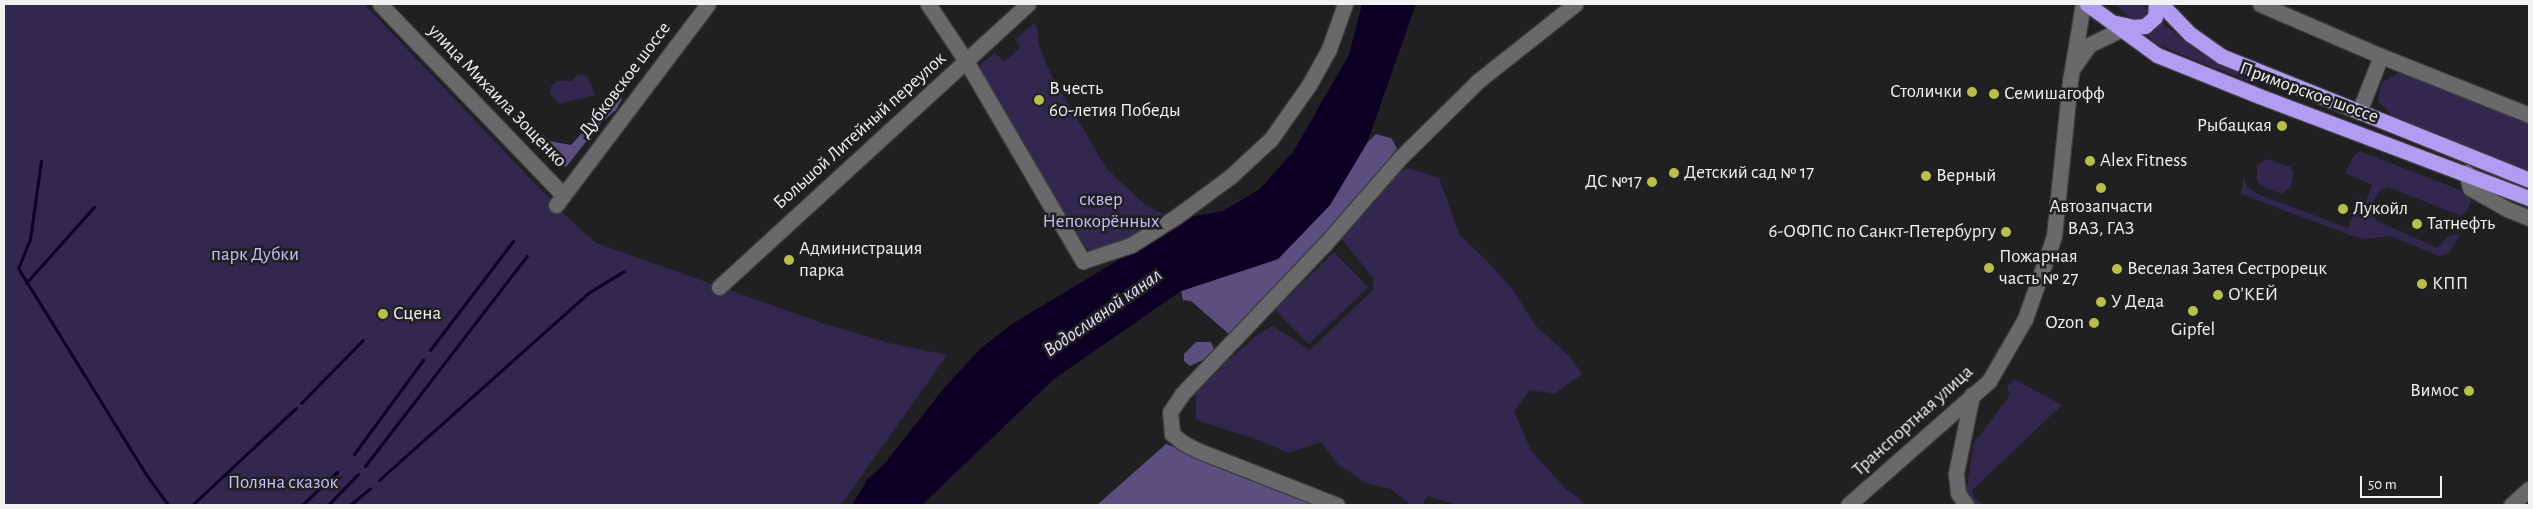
<!DOCTYPE html>
<meta charset="utf-8">
<style>
body{margin:0}
#map{position:relative;width:2533px;height:509px;overflow:hidden;background:#202022;font-family:"Alegreya Sans",sans-serif}
div>[style]{position:absolute}
[style*='--x']{left:calc(var(--x)*1px);top:calc(var(--y)*1px);width:calc(var(--w)*1px);rotate:calc(var(--a)*1deg)}
.green>*{inset:0;background:#32284f}
.forest>*{inset:0;background:#5a4f7f}
.water>*{inset:0;background:#0c0024}
.stream>*{height:3px;margin:-1.5px;padding:0 1.5px;transform-origin:1.5px;border-radius:1.5px;background:#0c0024}
.roads{filter:drop-shadow(1px 0 #3d3d3f) drop-shadow(-1px 0 #3d3d3f) drop-shadow(0 1px #3d3d3f) drop-shadow(0 -1px #3d3d3f)}
.minor>*{height:15px;margin:-7.5px;padding:0 7.5px;transform-origin:7.5px;border-radius:7.5px;background:#69696c}
.highway>*{height:15px;margin:-7.5px;padding:0 7.5px;transform-origin:7.5px;border-radius:7.5px;background:#b09cf3}
.dots>*{width:14px;height:14px;translate:-50% -50%;box-sizing:border-box;border:2px solid #202022;border-radius:50%}
span{translate:-50% -50%;white-space:nowrap;text-align:center;line-height:1.15;-webkit-text-stroke:5px #202022;paint-order:stroke}
.street-label{font-size:19px;color:#f1f0f2}
.poi-label{font-size:19px;color:#f1f0f2}
.left{translate:0 -50%;text-align:left}
.right{translate:-100% -50%;text-align:right}
.park-label{font-size:19px;color:#cabdfb}
.water-label{font-size:20px;color:#e4defe;font-style:italic}
.frame{position:absolute;inset:0;border:5px solid #f1f0f2;pointer-events:none}
.scale{position:absolute;left:2360px;top:476px;width:82px;height:22px;box-sizing:border-box;border:2px solid #f1f0f2;border-top:0;padding-left:6px;font-size:15px;line-height:18px;white-space:nowrap;color:#f1f0f2;-webkit-text-stroke:4px #202022;paint-order:stroke}
</style>
<div id="map">
<div class="green">
<i style="clip-path:polygon(4px 4px,364px 4px,566px 216px,596px 243px,825px 324px,889px 343px,947px 355px,841px 505px,4px 505px)"></i>
<i style="clip-path:polygon(2114px 4px,2144px 4px,2148px 14px,2145px 19px,2134px 20px)"></i>
<i style="clip-path:polygon(2161px 22px,2200px 53px,2257px 82px,2254px 83px,2215px 68px,2159px 45px,2148px 37px)"></i>
<i style="clip-path:polygon(1034px 23px,1037px 26px,1039px 45px,1047px 67px,1106px 168px,1144px 204px,1168px 217px,1126px 242px,1090px 251px,1075px 235px,978px 67px,995px 52px,1004px 62px,1020px 48px,1016px 39px)"></i>
<i style="clip-path:polygon(2400px 72px,2529px 123px,2529px 171px,2394px 117px,2378px 101px,2382px 82px)"></i>
<i style="clip-path:polygon(583px 74px,588px 78px,595px 95px,559px 104px,550px 93px,551px 86px,557px 81px,571px 81px,577px 75px)"></i>
<i style="clip-path:polygon(2360px 151px,2460px 190px,2468px 196px,2471px 201px,2468px 209px,2461px 216px,2388px 187px,2382px 189px,2374px 199px,2372px 207px,2373px 216px,2377px 221px,2437px 248px,2449px 236px,2460px 234px,2449px 253px,2439px 256px,2391px 236px,2364px 239px,2350px 235px,2241px 194px,2244px 177px,2247px 186px,2255px 193px,2348px 228px,2359px 198px,2366px 201px,2372px 185px,2345px 173px,2354px 156px)"></i>
<i style="clip-path:polygon(2267px 159px,2290px 167px,2294px 172px,2290px 188px,2282px 194px,2261px 186px,2257px 181px,2257px 165px)"></i>
<i style="clip-path:polygon(1408px 168px,1439px 178px,1460px 236px,1486px 260px,1513px 290px,1535px 325px,1570px 357px,1582px 374px,1554px 394px,1530px 390px,1514px 411px,1531px 451px,1566px 489px,1581px 500px,1583px 505px,1457px 505px,1427px 496px,1422px 505px,1411px 505px,1391px 489px,1366px 483px,1338px 464px,1321px 442px,1288px 453px,1262px 441px,1196px 420px,1196px 388px,1256px 336px,1273px 326px,1310px 350px,1373px 290px,1373px 278px,1339px 235px,1389px 177px)"></i>
<i style="clip-path:polygon(1334px 252px,1368px 287px,1309px 344px,1275px 310px)"></i>
<i style="clip-path:polygon(2014px 379px,2062px 405px,1972px 490px,1974px 498px,1985px 505px,1968px 505px,1965px 497px,1974px 443px,2010px 395px,2007px 387px)"></i>
</div>
<div class="forest">
<i style="clip-path:polygon(617px 95px,622px 99px,616px 110px,601px 123px,566px 167px,549px 159px,527px 136px,522px 127px,530px 122px,549px 141px,571px 145px)"></i>
<i style="clip-path:polygon(1376px 134px,1391px 138px,1397px 148px,1365px 194px,1230px 335px,1191px 301px,1183px 300px,1181px 291px,1278px 259px,1330px 205px,1367px 143px)"></i>
<i style="clip-path:polygon(1196px 342px,1211px 342px,1214px 349px,1203px 360px,1190px 366px,1184px 361px,1184px 354px)"></i>
<i style="clip-path:polygon(1166px 444px,1326px 505px,1097px 505px)"></i>
</div>
<div class="water">
<i style="clip-path:polygon(1362px 4px,1416px 4px,1367px 143px,1330px 205px,1278px 259px,1181px 291px,1054px 379px,922px 505px,852px 505px,867px 480px,885px 463px,944px 388px,980px 349px,1012px 324px,1190px 217px,1223px 211px,1260px 189px,1293px 152px,1349px 55px)"></i>
</div>
<div class="stream">
<i style="--x:41;--y:161;--w:79;--a:98"></i>
<i style="--x:30;--y:239;--w:31;--a:112"></i>
<i style="--x:18;--y:268;--w:241;--a:58.2"></i>
<i style="--x:145;--y:473;--w:39;--a:54"></i>
<i style="--x:26;--y:283;--w:102;--a:-48.2"></i>
<i style="--x:430;--y:350;--w:137;--a:-52.7"></i>
<i style="--x:301;--y:403;--w:88;--a:-45.5"></i>
<i style="--x:354;--y:454;--w:117;--a:-53.7"></i>
<i style="--x:365;--y:466;--w:265;--a:-52.4"></i>
<i style="--x:379;--y:480;--w:280;--a:-41.8"></i>
<i style="--x:588;--y:293;--w:42;--a:-31.4"></i>
<i style="--x:192;--y:505;--w:142;--a:-43"></i>
<i style="--x:302;--y:505;--w:48;--a:-43.3"></i>
<i style="--x:328;--y:505;--w:43;--a:-45.9"></i>
<i style="--x:350;--y:505;--w:26;--a:-40"></i>
</div>
<div class="roads">
<div class="minor">
<i style="--x:380;--y:4;--w:265;--a:46.2"></i>
<i style="--x:928;--y:4;--w:69;--a:56.3"></i>
<i style="--x:966;--y:61;--w:232;--a:59.7"></i>
<i style="--x:1083;--y:261;--w:51;--a:-18.4"></i>
<i style="--x:1131;--y:245;--w:54;--a:-32.2"></i>
<i style="--x:1177;--y:216;--w:67;--a:-36.5"></i>
<i style="--x:1231;--y:176;--w:54;--a:-42.8"></i>
<i style="--x:1271;--y:139;--w:66;--a:-54.9"></i>
<i style="--x:1309;--y:85;--w:41;--a:-60.9"></i>
<i style="--x:1329;--y:49;--w:48;--a:-70.4"></i>
<i style="--x:2260;--y:4;--w:132;--a:23.3"></i>
<i style="--x:2381;--y:56;--w:159;--a:21.7"></i>
<i style="--x:2075;--y:65;--w:24;--a:-55"></i>
<i style="--x:2089;--y:45;--w:34;--a:-26"></i>
<i style="--x:2359;--y:112;--w:60;--a:-68.6"></i>
<i style="--x:2466;--y:172;--w:16;--a:76"></i>
<i style="--x:2470;--y:188;--w:43;--a:29.6"></i>
<i style="--x:2507;--y:209;--w:24;--a:22"></i>
<i style="--x:556;--y:205;--w:252;--a:-52.9"></i>
<i style="--x:719;--y:287;--w:419;--a:-42.5"></i>
<i style="--x:1337;--y:505;--w:150;--a:-158.6"></i>
<i style="--x:1197;--y:450;--w:17;--a:-152"></i>
<i style="--x:1182;--y:442;--w:13;--a:-141"></i>
<i style="--x:1172;--y:434;--w:22;--a:-95"></i>
<i style="--x:1170;--y:412;--w:22;--a:-56"></i>
<i style="--x:1182;--y:394;--w:207;--a:-46.4"></i>
<i style="--x:1325;--y:244;--w:116;--a:-48.9"></i>
<i style="--x:1401;--y:157;--w:108;--a:-44.6"></i>
<i style="--x:1478;--y:81;--w:124;--a:-38.4"></i>
<i style="--x:1848;--y:505;--w:188;--a:-41.3"></i>
<i style="--x:1989;--y:381;--w:72;--a:-59.9"></i>
<i style="--x:2025;--y:319;--w:88;--a:-70.7"></i>
<i style="--x:2054;--y:236;--w:156;--a:-84.1"></i>
<i style="--x:2070;--y:81;--w:78;--a:-80.4"></i>
<i style="--x:1966;--y:505;--w:14;--a:-124"></i>
<i style="--x:1958;--y:493;--w:20;--a:-96"></i>
<i style="--x:1956;--y:473;--w:80;--a:-78.4"></i>
<i style="--x:2511;--y:505;--w:24;--a:-42"></i>
</div>
<div class="highway">
<i style="--x:2087;--y:4;--w:87;--a:36.1"></i>
<i style="--x:2157;--y:55;--w:110;--a:21.9"></i>
<i style="--x:2259;--y:96;--w:289;--a:20.7"></i>
<i style="--x:2161;--y:4;--w:42;--a:46"></i>
<i style="--x:2190;--y:34;--w:38;--a:35"></i>
<i style="--x:2221;--y:56;--w:332;--a:21.9"></i>
<i style="--x:2116;--y:23;--w:17;--a:13"></i>
<i style="--x:2133;--y:27;--w:12;--a:-5"></i>
<i style="--x:2145;--y:26;--w:13;--a:-42"></i>
<i style="--x:2155;--y:17;--w:13;--a:-86"></i>
</div>
</div>
<div class="dots">
<i style="left:1972px;top:92px;background:#b7c148"></i>
<i style="left:1994px;top:94px;background:#b7c148"></i>
<i style="left:1039px;top:100px;background:#b7c148"></i>
<i style="left:2282px;top:126px;background:#b7c148"></i>
<i style="left:2090px;top:161px;background:#b7c148"></i>
<i style="left:1674px;top:173px;background:#b7c148"></i>
<i style="left:1926px;top:176px;background:#b7c148"></i>
<i style="left:1652px;top:182px;background:#b7c148"></i>
<i style="left:2101px;top:188px;background:#b7c148"></i>
<i style="left:2343px;top:209px;background:#b7c148"></i>
<i style="left:2417px;top:224px;background:#b7c148"></i>
<i style="left:2006px;top:232px;background:#b7c148"></i>
<i style="left:789px;top:260px;background:#b7c148"></i>
<i style="left:1989px;top:268px;background:#b7c148"></i>
<i style="left:2117px;top:269px;background:#b7c148"></i>
<i style="left:2422px;top:284px;background:#b7c148"></i>
<i style="left:2218px;top:295px;background:#b7c148"></i>
<i style="left:2101px;top:302px;background:#b7c148"></i>
<i style="left:2193px;top:311px;background:#b7c148"></i>
<i style="left:383px;top:314px;background:#b7c148"></i>
<i style="left:2094px;top:323px;background:#b7c148"></i>
<i style="left:2469px;top:391px;background:#b7c148"></i>
</div>
<div class="street-label">
<span style="left:625px;top:80px;rotate:-53deg">Дубковское шоссе</span>
<span style="left:2309px;top:93px;rotate:20deg">Приморское шоссе</span>
<span style="left:497px;top:96px;rotate:46deg">улица Михаила Зощенко</span>
<span style="left:860px;top:131px;rotate:-42deg">Большой Литейный переулок</span>
<span style="left:1913px;top:421px;rotate:-42deg">Транспортная улица</span>
</div>
<div class="poi-label">
<span class="left" style="left:1049px;top:100px">В честь<br>60-летия Победы</span>
<span class="right" style="left:1962px;top:92px">Столички</span>
<span class="left" style="left:2004px;top:94px">Семишагофф</span>
<span class="right" style="left:2272px;top:126px">Рыбацкая</span>
<span class="left" style="left:2100px;top:161px">Alex Fitness</span>
<span class="left" style="left:1684px;top:173px">Детский сад № 17</span>
<span class="left" style="left:1936px;top:176px">Верный</span>
<span class="right" style="left:1642px;top:182px">ДС №17</span>
<span style="left:2101px;top:218px">Автозапчасти<br>ВАЗ, ГАЗ</span>
<span class="left" style="left:2353px;top:209px">Лукойл</span>
<span class="left" style="left:2427px;top:224px">Татнефть</span>
<span class="right" style="left:1996px;top:232px">6-ОФПС по Санкт-Петербургу</span>
<span class="left" style="left:799px;top:260px">Администрация<br>парка</span>
<span class="left" style="left:1999px;top:268px">Пожарная<br>часть № 27</span>
<span class="left" style="left:2127px;top:269px">Веселая Затея Сестрорецк</span>
<span class="left" style="left:2432px;top:284px">КПП</span>
<span class="left" style="left:2228px;top:295px">О’КЕЙ</span>
<span class="left" style="left:2111px;top:302px">У Деда</span>
<span class="left" style="left:393px;top:314px">Сцена</span>
<span class="right" style="left:2084px;top:323px">Ozon</span>
<span style="left:2193px;top:330px">Gipfel</span>
<span class="right" style="left:2459px;top:391px">Вимос</span>
</div>
<div class="park-label">
<span style="left:1101px;top:211px">сквер<br>Непокорённых</span>
<span style="left:255px;top:255px">парк Дубки</span>
<span style="left:283px;top:483px">Поляна сказок</span>
</div>
<div class="water-label">
<span style="left:1103px;top:313px;rotate:-35deg">Водосливной канал</span>
</div>
<div class="frame"></div>
<div class="scale">50 m</div>
</div>
